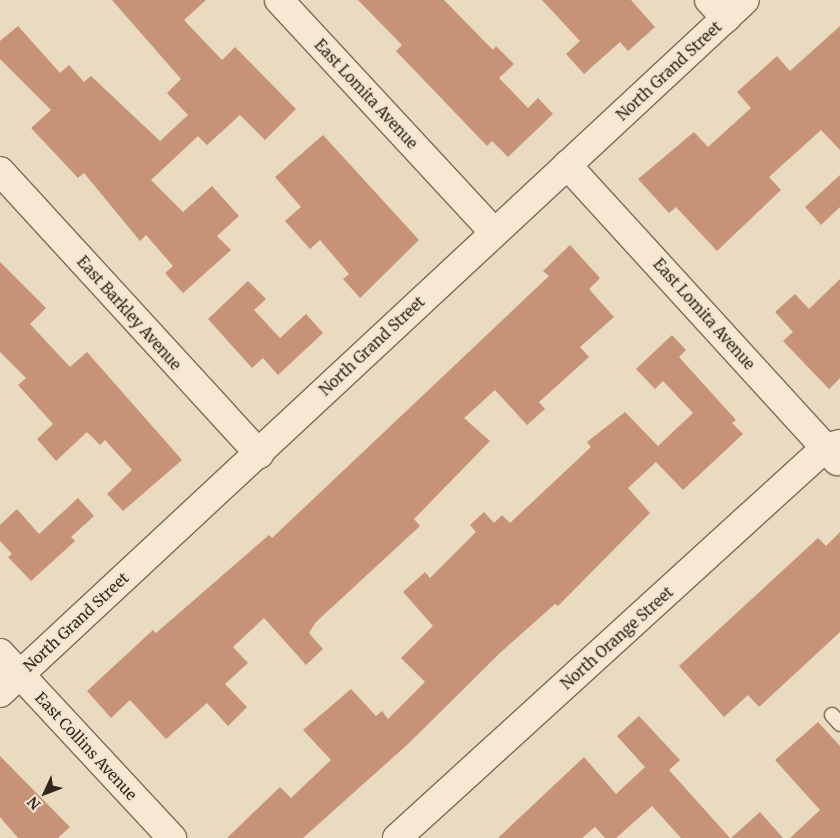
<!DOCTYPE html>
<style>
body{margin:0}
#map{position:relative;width:840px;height:838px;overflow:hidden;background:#eadac0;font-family:Merriweather,serif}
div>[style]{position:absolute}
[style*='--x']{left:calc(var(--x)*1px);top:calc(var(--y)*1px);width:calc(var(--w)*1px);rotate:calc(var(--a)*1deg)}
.building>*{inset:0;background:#c69378}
.roads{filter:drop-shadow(1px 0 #826c59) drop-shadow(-1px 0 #826c59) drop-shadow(0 1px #826c59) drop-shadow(0 -1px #826c59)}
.lane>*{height:14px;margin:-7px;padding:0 7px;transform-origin:7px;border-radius:7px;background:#f6e8d2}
.street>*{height:28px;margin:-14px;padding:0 14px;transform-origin:14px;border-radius:14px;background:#f6e8d2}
.secondary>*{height:28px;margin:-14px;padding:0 14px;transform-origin:14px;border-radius:14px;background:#f6e8d2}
span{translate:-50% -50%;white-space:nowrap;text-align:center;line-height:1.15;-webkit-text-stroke:4px #f2e5cf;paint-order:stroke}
.street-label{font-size:15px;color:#32261d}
.north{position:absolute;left:20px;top:768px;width:50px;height:50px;-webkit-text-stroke:4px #f2e5cf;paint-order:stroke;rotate:227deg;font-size:14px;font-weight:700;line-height:20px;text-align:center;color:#32261d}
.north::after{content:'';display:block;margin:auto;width:18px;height:22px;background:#32261d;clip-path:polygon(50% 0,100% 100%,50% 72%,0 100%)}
</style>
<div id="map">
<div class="building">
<i style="clip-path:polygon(112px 0,206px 0,184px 20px,222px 60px,235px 47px,296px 109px,265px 140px,240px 115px,207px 145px,198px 136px,151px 180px,183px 212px,212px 186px,239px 216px,217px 236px,231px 250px,183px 293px,165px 273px,173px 266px,146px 235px,140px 241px,84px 173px,78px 178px,31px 128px,51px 110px,0 59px,0 41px,18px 26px,60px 73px,69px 65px,84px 82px,91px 76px,160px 141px,188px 115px,167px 93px,181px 79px)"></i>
<i style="clip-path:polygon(358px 0,444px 0,493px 50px,496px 46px,514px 64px,499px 78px,528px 108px,538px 98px,553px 114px,508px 157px,492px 141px,487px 146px,396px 51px,402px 45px)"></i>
<i style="clip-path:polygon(542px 0,631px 0,655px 27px,628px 51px,620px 42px,584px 74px,566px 54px,580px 41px)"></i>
<i style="clip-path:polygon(840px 26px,840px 150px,821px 130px,769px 177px,781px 190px,717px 251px,676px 207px,669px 213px,638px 179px,694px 132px,708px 147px,751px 108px,737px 92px,777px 56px,790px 71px)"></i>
<i style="clip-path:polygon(323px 135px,419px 240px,360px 298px,343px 279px,349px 274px,320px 240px,310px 249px,285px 221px,301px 207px,275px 177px)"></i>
<i style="clip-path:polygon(840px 175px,840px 207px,821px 225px,805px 207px)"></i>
<i style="clip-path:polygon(570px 245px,600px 278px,589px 289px,614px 317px,580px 347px,589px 357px,539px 402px,545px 409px,527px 425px,495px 390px,464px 418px,490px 441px,414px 519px,420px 526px,316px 622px,309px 633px,323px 649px,306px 665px,264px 618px,233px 647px,248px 663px,225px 684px,247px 707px,228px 726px,207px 703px,166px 739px,130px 700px,111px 718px,87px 691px,153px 630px,156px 633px,269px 535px,272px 538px,549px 276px,543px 271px)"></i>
<i style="clip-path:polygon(0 262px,46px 308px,30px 324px,70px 367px,87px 352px,182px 460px,123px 511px,107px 494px,132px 470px,105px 440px,100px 445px,87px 432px,56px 461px,37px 439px,53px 424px,18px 385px,26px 378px,0 352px)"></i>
<i style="clip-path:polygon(840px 279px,840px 378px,829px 389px,783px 341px,793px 332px,775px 312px,795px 294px,809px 309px)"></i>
<i style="clip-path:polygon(248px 281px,266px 299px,254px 310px,280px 338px,306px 314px,323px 333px,278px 375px,263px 358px,252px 368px,208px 319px)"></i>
<i style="clip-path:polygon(672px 335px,686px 350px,679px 357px,736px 420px,732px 423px,743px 434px,683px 490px,656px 462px,628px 488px,650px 513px,558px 606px,555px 604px,500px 653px,408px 744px,303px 838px,227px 838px,280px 787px,291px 798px,331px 760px,303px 730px,351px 689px,376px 716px,382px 711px,388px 719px,425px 682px,401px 658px,433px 626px,403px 592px,425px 572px,430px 578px,476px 532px,470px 525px,484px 512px,494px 523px,502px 515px,510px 523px,591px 447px,587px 442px,625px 412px,658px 446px,693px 413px,663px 381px,655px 389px,636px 369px)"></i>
<i style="clip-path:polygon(78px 498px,94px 516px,71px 537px,75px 541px,31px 581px,8px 557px,12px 554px,0 541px,0 525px,17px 509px,39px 534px)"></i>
<i style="clip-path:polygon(840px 532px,840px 632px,759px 707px,748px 695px,724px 717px,679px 666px,818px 538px,826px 546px)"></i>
<i style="clip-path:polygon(639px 716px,680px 760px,669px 770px,730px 838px,681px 838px,652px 806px,616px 838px,605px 838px,595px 827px,582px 838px,498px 838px,584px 757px,616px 794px,645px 767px,617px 736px)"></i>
<i style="clip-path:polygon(818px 722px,840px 746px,840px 838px,790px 838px,820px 810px,775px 760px)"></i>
<i style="clip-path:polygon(0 756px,70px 827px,58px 838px,18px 838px,0 817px)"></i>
<i style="clip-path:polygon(760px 812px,783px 838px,731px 838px)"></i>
</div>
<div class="roads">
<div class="lane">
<i style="--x:832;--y:715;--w:12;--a:48"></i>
</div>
<div class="street">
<i style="--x:279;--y:0;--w:316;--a:47.2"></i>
<i style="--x:709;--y:0;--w:25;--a:47"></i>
<i style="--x:567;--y:165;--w:401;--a:47.6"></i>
<i style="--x:0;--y:171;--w:384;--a:47.5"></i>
<i style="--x:0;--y:693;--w:1017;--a:-42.93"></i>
<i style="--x:397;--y:838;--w:579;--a:-42.34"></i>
<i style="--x:825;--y:448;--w:16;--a:-15"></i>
</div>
<div class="secondary">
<i style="--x:0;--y:653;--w:253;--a:47.1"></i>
</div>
</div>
<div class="street-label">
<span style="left:669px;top:71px;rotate:-43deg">North Grand Street</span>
<span style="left:366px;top:94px;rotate:47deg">East Lomita Avenue</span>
<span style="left:129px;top:313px;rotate:48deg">East Barkley Avenue</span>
<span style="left:704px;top:314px;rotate:48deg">East Lomita Avenue</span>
<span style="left:372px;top:346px;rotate:-43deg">North Grand Street</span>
<span style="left:76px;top:622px;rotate:-43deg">North Grand Street</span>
<span style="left:617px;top:638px;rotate:-42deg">North Orange Street</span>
<span style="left:86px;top:746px;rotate:47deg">East Collins Avenue</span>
</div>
<div class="north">N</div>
</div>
